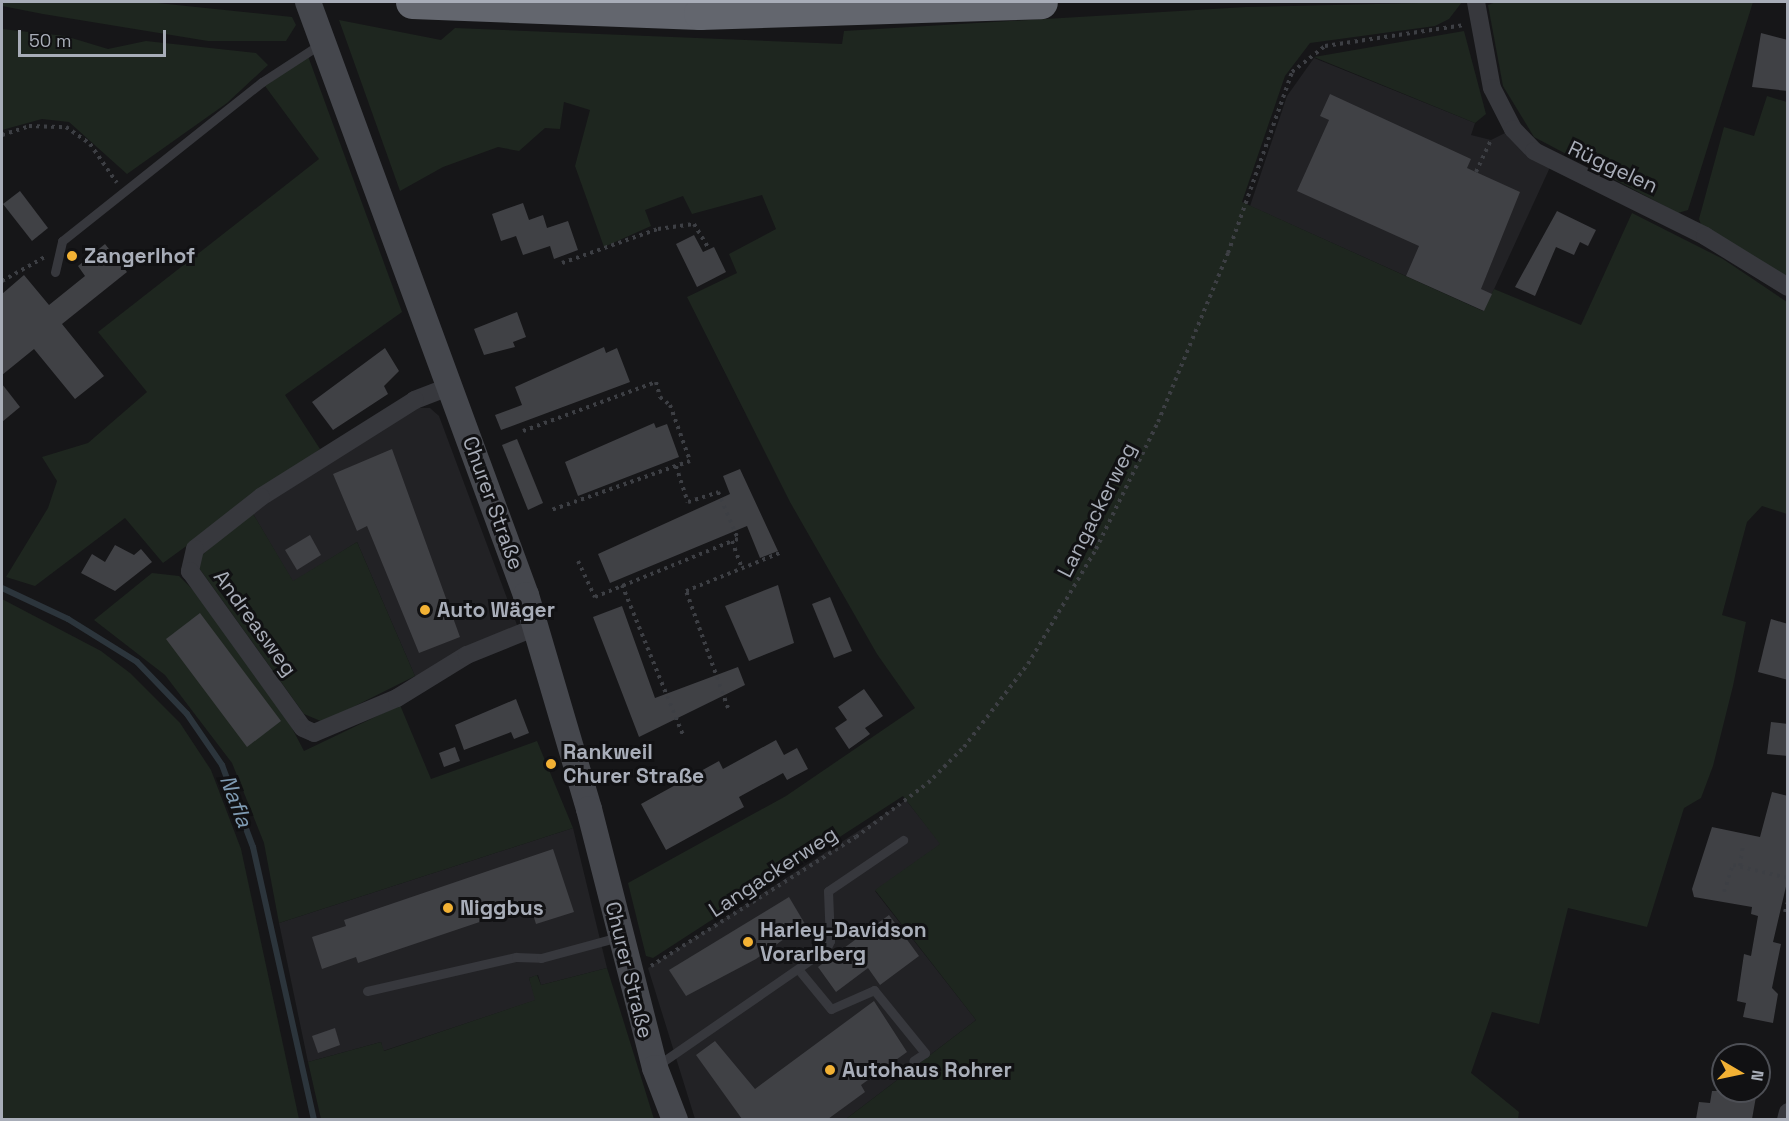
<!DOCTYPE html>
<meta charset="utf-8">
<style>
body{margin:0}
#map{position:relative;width:1789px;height:1121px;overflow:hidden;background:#161618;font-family:"Space Grotesk",sans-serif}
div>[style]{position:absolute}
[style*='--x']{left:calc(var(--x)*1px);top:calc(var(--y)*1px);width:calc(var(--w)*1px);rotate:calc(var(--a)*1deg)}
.built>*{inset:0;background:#222225}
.green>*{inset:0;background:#1e261f}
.stream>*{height:6px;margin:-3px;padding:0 3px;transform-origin:3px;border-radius:3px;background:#2c353c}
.building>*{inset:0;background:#404145}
.path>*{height:4px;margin-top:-2px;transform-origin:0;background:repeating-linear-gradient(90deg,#3d3f44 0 3px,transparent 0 7.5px)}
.lane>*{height:9px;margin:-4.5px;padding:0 4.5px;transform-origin:4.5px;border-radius:4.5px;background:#37383d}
.street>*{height:18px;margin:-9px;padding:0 9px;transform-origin:9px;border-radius:9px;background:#37383d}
.secondary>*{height:26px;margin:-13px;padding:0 13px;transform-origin:13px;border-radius:13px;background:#45474d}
.highway>*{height:33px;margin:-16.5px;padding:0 16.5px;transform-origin:16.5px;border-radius:16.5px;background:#63666e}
.dots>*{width:16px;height:16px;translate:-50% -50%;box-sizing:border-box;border:3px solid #111113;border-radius:50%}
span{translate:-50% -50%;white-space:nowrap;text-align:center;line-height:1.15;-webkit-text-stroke:6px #111113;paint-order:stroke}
.street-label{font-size:21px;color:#a8adb8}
.poi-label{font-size:21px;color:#a8adb8;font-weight:700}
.left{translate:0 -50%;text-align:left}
.water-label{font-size:22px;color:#7f9bb3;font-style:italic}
.frame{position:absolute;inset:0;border:3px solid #a8adb8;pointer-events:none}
.north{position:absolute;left:1711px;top:1043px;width:60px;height:60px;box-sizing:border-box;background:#111113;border:2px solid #4d4f55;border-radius:50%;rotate:99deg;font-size:16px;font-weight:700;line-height:24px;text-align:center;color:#a8adb8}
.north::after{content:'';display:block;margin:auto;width:21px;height:27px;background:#f2b134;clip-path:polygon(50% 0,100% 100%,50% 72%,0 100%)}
.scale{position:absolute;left:18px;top:30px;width:148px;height:27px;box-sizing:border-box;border:3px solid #a8adb8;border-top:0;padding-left:8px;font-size:18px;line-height:21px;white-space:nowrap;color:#a8adb8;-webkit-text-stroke:4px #111113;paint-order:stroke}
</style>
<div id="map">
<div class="built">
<i style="clip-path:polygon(1314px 58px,1475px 123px,1471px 135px,1491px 140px,1513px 129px,1552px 163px,1484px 311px,1250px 206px,1287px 96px)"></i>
<i style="clip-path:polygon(414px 408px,430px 408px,439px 416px,520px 633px,418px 683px,357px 542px,293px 582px,252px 512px)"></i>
<i style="clip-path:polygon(906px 800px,941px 844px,875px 891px,976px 1020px,846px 1119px,695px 1119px,648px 968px)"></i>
<i style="clip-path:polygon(573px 828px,607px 968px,541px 985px,538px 975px,529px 978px,536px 1000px,383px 1051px,381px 1042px,308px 1062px,279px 923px)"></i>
</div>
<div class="green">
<i style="clip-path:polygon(2px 2px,148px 2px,292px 17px,296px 25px,286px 41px,208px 41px,43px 14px,2px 6px)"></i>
<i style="clip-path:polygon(1462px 2px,1449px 19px,1435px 26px,1310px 43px,1285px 76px,1242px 202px,1483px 311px,1494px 289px,1581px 325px,1632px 213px,1723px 259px,1787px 302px,1787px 514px,1762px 506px,1747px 522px,1722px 615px,1746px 622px,1733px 686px,1713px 766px,1701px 798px,1684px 808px,1647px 927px,1568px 908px,1539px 1024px,1492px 1012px,1471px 1073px,1519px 1112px,1518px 1119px,846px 1119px,976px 1020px,875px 890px,940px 844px,903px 796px,653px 958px,646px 956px,628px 883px,786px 796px,915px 708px,877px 654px,790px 502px,687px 297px,737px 273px,729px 254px,776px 229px,762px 195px,692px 214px,683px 196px,645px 210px,651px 226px,604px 247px,575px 166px,590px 110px,564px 102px,560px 129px,545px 128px,519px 151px,498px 147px,443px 167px,400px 191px,339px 20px,441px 40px,455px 28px,842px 44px,844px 31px,1246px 7px)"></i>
<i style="clip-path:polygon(1496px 2px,1753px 2px,1688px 210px,1678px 213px,1534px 137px,1503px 86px,1488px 5px)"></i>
<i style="clip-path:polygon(2px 29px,65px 36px,108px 49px,146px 41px,256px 53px,268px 65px,227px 103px,127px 174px,69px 122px,42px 119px,2px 130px)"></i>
<i style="clip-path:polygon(1464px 31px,1486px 114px,1475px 123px,1314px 57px)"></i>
<i style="clip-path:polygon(308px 56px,402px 312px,285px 395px,320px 449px,163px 563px,125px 518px,35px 586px,6px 577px,48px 508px,57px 481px,42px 457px,88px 443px,147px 392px,98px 332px,319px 159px,265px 86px)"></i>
<i style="clip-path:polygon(1767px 96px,1787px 102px,1787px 279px,1702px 227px,1699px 219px,1724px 127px,1754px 136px)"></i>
<i style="clip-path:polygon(252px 512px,293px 581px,357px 542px,415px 676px,323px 722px,304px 714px,199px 568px,202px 555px)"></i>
<i style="clip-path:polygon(152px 573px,179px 576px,198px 595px,281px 707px,304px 751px,400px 705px,431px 779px,537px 741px,573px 828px,279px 923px,264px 843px,232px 763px,165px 675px,94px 620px)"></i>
<i style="clip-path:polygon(2px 599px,101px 651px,130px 673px,180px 723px,211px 770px,241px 849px,299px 1119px,2px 1119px)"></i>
<i style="clip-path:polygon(607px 968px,654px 1119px,321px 1119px,308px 1062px,381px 1042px,384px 1051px,535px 1000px,529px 978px,537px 975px,541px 985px)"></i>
</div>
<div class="stream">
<i style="--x:2;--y:588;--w:73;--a:25.2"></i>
<i style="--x:68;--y:619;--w:81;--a:31.9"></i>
<i style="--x:137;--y:662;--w:72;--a:46.1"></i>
<i style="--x:187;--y:714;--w:62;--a:55.5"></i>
<i style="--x:222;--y:765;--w:88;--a:69.3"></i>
<i style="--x:253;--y:847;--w:280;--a:77.4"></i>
</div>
<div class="building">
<i style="clip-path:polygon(1761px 33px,1788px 40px,1788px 91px,1752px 87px)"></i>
<i style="clip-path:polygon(1330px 94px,1471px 159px,1467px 168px,1520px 192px,1481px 289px,1492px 294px,1484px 311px,1406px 276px,1419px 246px,1297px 191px,1329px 120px,1320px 116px)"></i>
<i style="clip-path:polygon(20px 191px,48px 228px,32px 241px,3px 204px)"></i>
<i style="clip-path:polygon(523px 203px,529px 220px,543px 215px,547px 228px,568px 221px,578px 250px,554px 259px,550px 246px,523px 255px,516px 236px,501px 241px,492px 214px)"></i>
<i style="clip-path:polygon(1557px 211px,1596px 230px,1588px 246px,1580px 242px,1574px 255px,1556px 247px,1535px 296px,1515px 287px)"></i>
<i style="clip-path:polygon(694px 235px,703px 252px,714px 247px,726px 272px,697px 287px,676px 244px)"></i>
<i style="clip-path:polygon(105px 244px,127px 272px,62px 324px,104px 376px,75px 399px,34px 349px,2px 375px,2px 294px,24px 275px,49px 305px,85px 276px,78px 266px)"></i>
<i style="clip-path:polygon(517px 312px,526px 337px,513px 342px,515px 347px,484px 355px,474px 329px)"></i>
<i style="clip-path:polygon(604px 347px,606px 353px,617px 348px,630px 382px,501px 430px,495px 415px,522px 405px,515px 387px)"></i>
<i style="clip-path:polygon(385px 348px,399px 371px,384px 386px,388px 394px,333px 430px,312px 402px)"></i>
<i style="clip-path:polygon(2px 384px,20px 407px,2px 422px)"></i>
<i style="clip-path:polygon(654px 423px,656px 428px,667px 424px,679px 457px,578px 496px,565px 462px)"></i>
<i style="clip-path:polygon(517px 439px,543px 503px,528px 510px,502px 445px)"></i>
<i style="clip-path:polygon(392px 449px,460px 637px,419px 653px,367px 526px,357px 531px,333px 474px)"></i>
<i style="clip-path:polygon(740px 469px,778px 551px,760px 558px,747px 526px,610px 583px,598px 554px,730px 494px,723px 476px)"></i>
<i style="clip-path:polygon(310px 535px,321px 555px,297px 570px,285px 550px)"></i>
<i style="clip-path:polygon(115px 545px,134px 555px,141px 549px,152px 562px,115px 591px,81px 573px,92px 554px,105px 562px)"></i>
<i style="clip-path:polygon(778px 585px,794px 643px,749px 661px,725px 606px)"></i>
<i style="clip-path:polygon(830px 597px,852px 651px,834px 658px,812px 604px)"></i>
<i style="clip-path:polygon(622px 606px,655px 698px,738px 667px,745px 685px,639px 737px,593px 617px)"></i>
<i style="clip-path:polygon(200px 613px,281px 721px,247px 747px,166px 639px)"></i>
<i style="clip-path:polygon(1771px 619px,1788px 624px,1788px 680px,1758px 672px)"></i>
<i style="clip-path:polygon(864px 689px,883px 716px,865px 728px,870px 734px,849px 749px,835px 728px,847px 720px,838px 707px)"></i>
<i style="clip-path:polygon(516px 699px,529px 733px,514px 739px,511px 732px,464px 750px,455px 725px)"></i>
<i style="clip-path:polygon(1771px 722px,1788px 724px,1788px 756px,1767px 754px)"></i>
<i style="clip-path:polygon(776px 740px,784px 755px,797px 748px,808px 769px,787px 780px,783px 773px,739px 797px,744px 807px,666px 850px,641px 804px,719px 761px,723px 769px)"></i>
<i style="clip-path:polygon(455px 747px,460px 761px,444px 767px,439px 753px)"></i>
<i style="clip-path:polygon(1772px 792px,1788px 796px,1788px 878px,1773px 942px,1781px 944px,1772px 988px,1778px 994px,1773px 1023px,1743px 1017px,1746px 1003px,1737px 1001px,1744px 954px,1751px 956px,1758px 916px,1751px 914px,1752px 907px,1694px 897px,1692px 889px,1712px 827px,1760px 837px)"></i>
<i style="clip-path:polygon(553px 849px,574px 912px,536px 924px,530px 905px,358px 963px,356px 957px,322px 969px,312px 937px,346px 926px,344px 920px)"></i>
<i style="clip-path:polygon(789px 897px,805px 924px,756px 959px,686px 996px,669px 970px)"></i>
<i style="clip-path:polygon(889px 915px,919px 956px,880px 985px,868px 968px,836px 992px,818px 967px)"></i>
<i style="clip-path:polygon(874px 1001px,907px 1052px,861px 1085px,865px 1092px,828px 1119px,742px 1119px,696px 1055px,715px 1041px,755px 1089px)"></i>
<i style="clip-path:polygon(335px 1028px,340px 1045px,318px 1053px,312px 1036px)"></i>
<i style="clip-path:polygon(1712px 1091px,1757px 1091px,1752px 1119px,1696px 1119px,1699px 1102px,1710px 1103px)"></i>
</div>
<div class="path">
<i style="--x:2;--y:135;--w:28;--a:-18"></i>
<i style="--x:29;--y:126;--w:37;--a:2"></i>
<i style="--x:66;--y:127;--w:29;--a:35"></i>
<i style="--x:90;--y:144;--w:47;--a:55.3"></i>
<i style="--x:1476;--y:172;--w:35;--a:-65"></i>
<i style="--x:562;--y:263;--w:102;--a:-19.5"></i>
<i style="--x:658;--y:229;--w:36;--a:-8"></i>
<i style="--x:694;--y:224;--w:29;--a:59"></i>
<i style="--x:2;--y:281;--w:49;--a:-29.2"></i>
<i style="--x:523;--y:431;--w:142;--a:-20.2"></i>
<i style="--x:656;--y:382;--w:16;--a:75"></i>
<i style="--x:660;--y:397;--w:13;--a:39"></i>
<i style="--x:670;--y:405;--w:59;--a:70.3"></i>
<i style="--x:690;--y:461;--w:146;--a:160.5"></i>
<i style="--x:676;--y:466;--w:38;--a:72"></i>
<i style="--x:688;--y:502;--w:32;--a:-18"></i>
<i style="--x:718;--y:492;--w:51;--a:66.9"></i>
<i style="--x:738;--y:539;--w:6;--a:162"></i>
<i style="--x:578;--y:561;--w:40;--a:65"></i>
<i style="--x:595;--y:597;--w:148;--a:-22.2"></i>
<i style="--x:732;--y:541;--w:29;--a:70"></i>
<i style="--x:622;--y:585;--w:162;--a:67.9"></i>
<i style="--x:728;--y:708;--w:124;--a:-109.7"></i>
<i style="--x:686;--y:591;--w:104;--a:-22.1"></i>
<i style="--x:1740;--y:866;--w:22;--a:-82"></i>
<i style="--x:1724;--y:892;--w:28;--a:-72"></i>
<i style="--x:1733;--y:865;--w:57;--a:13.3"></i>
<i style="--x:1785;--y:912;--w:10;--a:-73"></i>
<i style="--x:651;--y:966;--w:242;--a:-32.2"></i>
<i style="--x:856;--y:837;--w:90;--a:-36.9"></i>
<i style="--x:928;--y:783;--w:51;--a:-45"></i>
<i style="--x:964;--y:747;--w:105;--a:-52.4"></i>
<i style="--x:1028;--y:664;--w:134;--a:-59.4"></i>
<i style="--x:1096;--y:549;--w:141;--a:-64"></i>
<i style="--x:1158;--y:422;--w:183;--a:-67.5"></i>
<i style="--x:1228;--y:253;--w:192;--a:-70.5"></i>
<i style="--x:1292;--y:72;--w:42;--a:-38.2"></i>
<i style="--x:1325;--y:46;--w:141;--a:-8.6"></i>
</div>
<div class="lane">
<i style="--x:55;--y:272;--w:32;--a:-77"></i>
<i style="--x:62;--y:241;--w:256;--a:-38.5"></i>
<i style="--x:262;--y:82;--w:72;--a:-33"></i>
<i style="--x:798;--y:969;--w:52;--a:50.5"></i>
<i style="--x:831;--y:1009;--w:47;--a:-23.8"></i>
<i style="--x:874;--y:990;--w:81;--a:51"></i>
<i style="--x:925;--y:1053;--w:14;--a:146"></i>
<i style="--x:367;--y:991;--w:153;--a:-12.9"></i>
<i style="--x:516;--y:957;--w:25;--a:2"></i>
<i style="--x:541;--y:958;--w:81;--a:-15.1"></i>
<i style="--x:658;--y:1065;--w:204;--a:-34.6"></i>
<i style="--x:826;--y:949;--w:9;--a:-63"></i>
<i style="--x:830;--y:941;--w:50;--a:-92.3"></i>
<i style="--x:828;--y:891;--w:91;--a:-34.2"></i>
</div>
<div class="street">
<i style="--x:1476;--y:2;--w:87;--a:79.5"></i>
<i style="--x:1492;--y:88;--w:46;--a:62.9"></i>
<i style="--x:1513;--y:129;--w:30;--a:46"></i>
<i style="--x:1534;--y:151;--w:191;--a:26.4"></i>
<i style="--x:1705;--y:236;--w:97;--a:31.6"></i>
<i style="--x:451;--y:386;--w:39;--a:159"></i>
<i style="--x:415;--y:400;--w:182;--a:147.8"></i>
<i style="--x:261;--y:497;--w:84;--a:141.8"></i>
<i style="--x:195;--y:549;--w:23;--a:103"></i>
<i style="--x:190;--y:571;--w:193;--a:54.3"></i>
<i style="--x:303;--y:728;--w:12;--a:24"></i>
<i style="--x:314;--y:733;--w:90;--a:-22.9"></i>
<i style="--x:397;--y:698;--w:82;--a:-31.6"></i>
<i style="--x:467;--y:655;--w:74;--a:-22.1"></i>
<i style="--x:1786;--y:1120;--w:8;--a:-76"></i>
</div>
<div class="secondary">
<i style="--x:308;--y:2;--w:632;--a:69.82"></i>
<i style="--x:526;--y:595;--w:223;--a:73.6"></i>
<i style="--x:589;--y:809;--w:267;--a:75.7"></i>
<i style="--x:655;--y:1068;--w:56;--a:69"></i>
</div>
<div class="highway">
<i style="--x:412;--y:2;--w:288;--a:2.2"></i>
<i style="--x:700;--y:13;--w:341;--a:-1.8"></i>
</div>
<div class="dots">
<i style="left:72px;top:256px;background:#f2b134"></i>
<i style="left:425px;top:610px;background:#f2b134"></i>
<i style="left:551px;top:764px;background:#f2b134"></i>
<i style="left:448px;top:908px;background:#f2b134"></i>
<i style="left:748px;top:942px;background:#f2b134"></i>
<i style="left:830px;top:1070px;background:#f2b134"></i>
</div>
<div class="street-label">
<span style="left:1613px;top:167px;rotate:25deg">Rüggelen</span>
<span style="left:493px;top:503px;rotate:70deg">Churer Straße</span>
<span style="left:1097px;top:510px;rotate:-63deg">Langackerweg</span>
<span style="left:255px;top:623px;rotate:54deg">Andreasweg</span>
<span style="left:773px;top:872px;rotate:-33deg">Langackerweg</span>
<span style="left:629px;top:970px;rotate:76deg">Churer Straße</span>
</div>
<div class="poi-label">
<span class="left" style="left:84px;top:256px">Zangerlhof</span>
<span class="left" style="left:437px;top:610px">Auto Wäger</span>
<span class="left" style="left:563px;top:764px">Rankweil<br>Churer Straße</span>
<span class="left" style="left:460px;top:908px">Niggbus</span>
<span class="left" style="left:760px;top:942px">Harley-Davidson<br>Vorarlberg</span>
<span class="left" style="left:842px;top:1070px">Autohaus Rohrer</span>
</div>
<div class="water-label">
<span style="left:236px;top:801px;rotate:69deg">Nafla</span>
</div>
<div class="frame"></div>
<div class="north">N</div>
<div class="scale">50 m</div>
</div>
